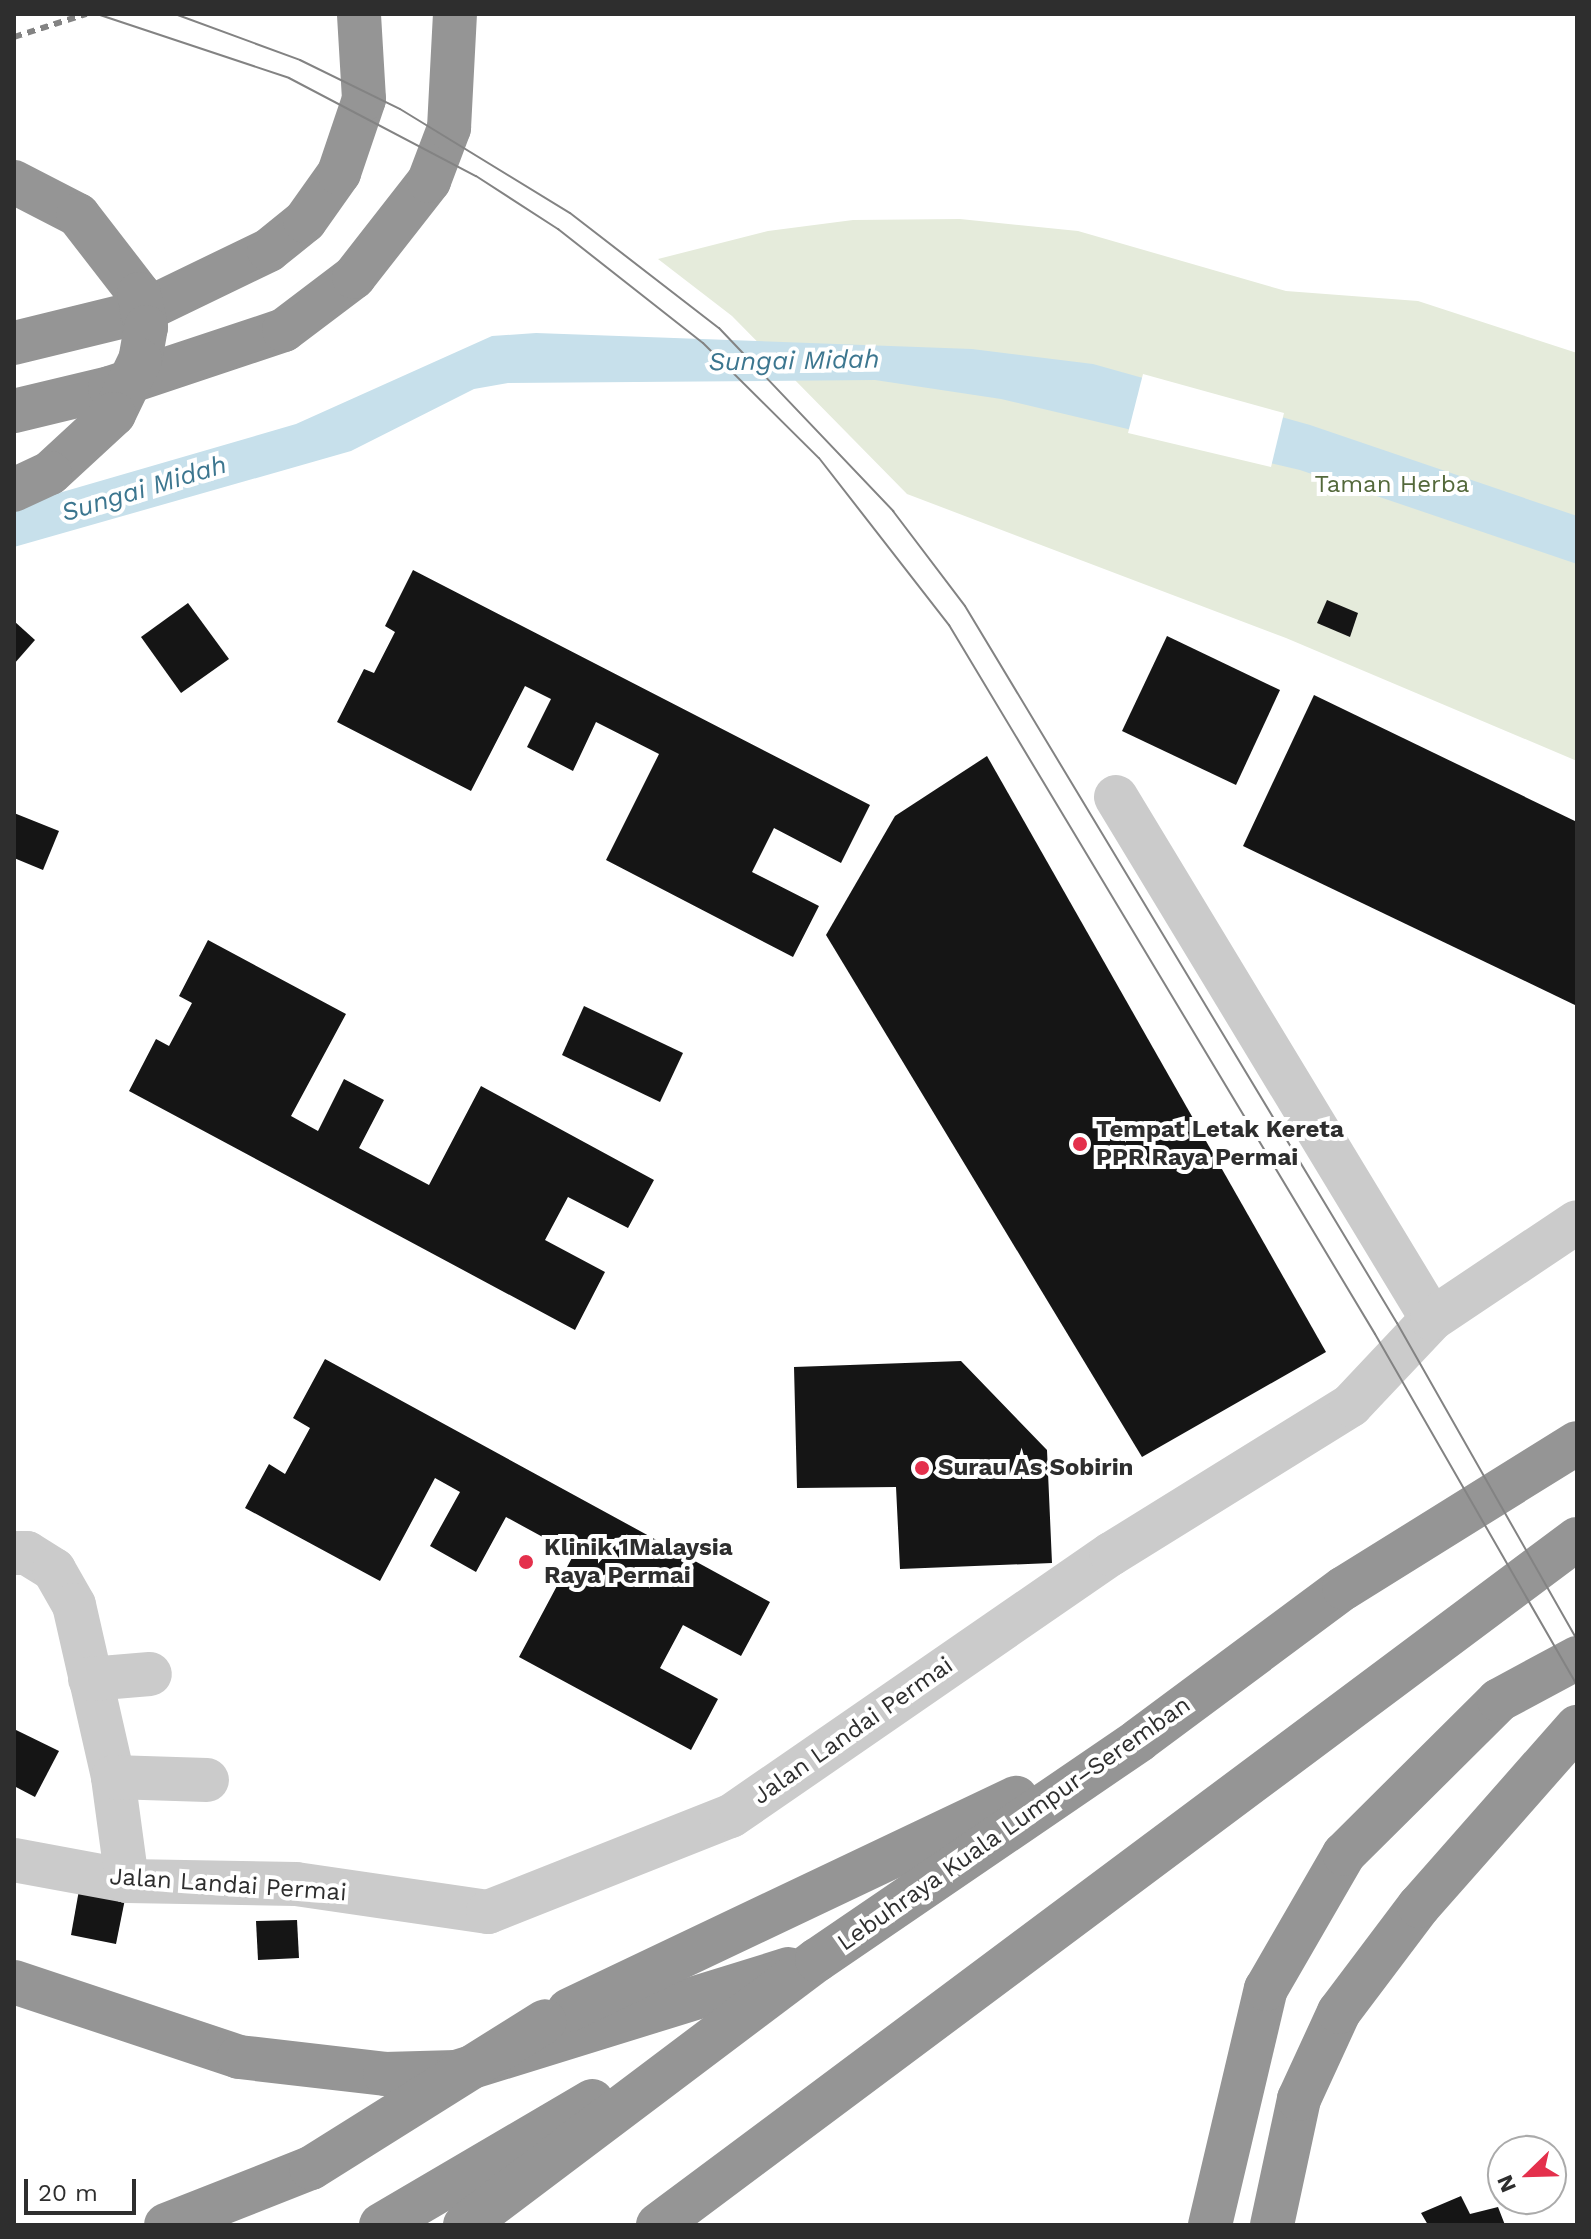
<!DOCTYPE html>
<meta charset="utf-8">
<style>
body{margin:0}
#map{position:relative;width:1591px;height:2239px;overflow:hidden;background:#fff;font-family:"Work Sans",sans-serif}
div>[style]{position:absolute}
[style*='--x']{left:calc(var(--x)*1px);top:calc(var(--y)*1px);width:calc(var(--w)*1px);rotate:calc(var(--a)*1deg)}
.green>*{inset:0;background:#e5ebdb}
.water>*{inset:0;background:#c7e0eb}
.pier>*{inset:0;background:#fff}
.building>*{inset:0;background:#151515}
.minor>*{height:44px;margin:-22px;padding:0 22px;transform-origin:22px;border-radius:22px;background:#cbcbcb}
.highway>*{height:44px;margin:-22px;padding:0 22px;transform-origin:22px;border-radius:22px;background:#959595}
.tram>*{height:2px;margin:-1px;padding:0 1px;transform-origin:1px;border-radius:1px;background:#838383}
.rail>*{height:6px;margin-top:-3px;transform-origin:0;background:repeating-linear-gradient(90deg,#838383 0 8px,transparent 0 14px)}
.highway-bridge>*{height:44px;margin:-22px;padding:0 22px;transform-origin:22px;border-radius:22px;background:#959595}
.dots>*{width:22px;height:22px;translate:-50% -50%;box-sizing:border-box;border:4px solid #fff;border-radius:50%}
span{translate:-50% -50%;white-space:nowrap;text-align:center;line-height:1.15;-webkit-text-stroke:8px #fff;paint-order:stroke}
.park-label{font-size:24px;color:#54693b}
.poi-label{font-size:24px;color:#2e2e2e;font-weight:700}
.left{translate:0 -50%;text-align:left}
.street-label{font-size:24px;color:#2e2e2e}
.water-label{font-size:26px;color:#3c768f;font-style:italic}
.frame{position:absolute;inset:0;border:16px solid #2e2e2e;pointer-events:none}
.north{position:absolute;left:1487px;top:2135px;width:80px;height:80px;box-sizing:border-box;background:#fff;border:2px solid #ababab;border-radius:50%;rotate:247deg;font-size:22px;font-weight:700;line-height:32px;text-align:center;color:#2e2e2e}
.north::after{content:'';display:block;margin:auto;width:28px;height:36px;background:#e4304c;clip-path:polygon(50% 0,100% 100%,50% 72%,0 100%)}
.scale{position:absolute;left:24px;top:2179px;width:112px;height:36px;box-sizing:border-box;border:4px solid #2e2e2e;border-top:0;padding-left:10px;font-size:24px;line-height:28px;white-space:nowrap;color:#2e2e2e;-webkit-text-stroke:6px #fff;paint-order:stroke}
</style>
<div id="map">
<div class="green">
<i style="clip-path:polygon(960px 219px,1078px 231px,1286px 291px,1418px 301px,1577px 353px,1577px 761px,1286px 638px,907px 494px,732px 316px,658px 259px,768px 231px,853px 220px)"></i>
</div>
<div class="water">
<i style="clip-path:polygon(536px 333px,972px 349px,1093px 364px,1310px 425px,1577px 516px,1577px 564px,1300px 470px,1001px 399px,875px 380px,508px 383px,474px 389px,351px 451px,14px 547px,14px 506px,296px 424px,492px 336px)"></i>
</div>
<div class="pier">
<i style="clip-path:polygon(1143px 374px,1284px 413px,1271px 467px,1128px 433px)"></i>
</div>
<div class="building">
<i style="clip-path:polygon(413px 570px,870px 805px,841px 863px,774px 828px,752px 872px,819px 906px,793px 957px,606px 860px,659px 754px,596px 722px,573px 771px,527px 747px,551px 699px,525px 686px,471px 791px,337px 722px,364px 669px,374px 673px,395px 632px,385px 626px)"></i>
<i style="clip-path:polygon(1327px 600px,1358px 613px,1350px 637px,1317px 623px)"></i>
<i style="clip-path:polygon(188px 603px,229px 659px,181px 693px,141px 637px)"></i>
<i style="clip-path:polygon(14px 621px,35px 640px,14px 664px)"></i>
<i style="clip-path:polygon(1167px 636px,1280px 690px,1236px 785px,1122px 731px)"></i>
<i style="clip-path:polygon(1314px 695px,1577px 822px,1577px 1006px,1243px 846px)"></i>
<i style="clip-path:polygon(987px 756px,1326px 1352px,1142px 1457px,826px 935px,895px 816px)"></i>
<i style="clip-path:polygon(14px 813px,59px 831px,43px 870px,14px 858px)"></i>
<i style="clip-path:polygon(208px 940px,346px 1014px,291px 1116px,318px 1131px,344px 1079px,384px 1100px,359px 1148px,429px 1185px,481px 1086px,654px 1180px,628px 1228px,568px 1197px,545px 1240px,605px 1272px,575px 1330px,129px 1091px,156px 1039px,169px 1046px,192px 1003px,179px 996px)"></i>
<i style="clip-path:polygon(584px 1006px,683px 1053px,660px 1102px,562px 1055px)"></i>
<i style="clip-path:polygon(325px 1359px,770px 1602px,741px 1656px,683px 1625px,660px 1668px,718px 1699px,691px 1750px,519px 1657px,574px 1554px,506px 1517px,476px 1572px,430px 1546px,460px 1492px,435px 1478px,380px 1581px,245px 1508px,269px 1464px,285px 1474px,310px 1428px,293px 1418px)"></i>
<i style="clip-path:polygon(961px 1361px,1047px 1450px,1052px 1563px,900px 1569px,896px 1487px,797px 1488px,794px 1367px)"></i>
<i style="clip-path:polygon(14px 1729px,59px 1751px,35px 1797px,14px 1786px)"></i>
<i style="clip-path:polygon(79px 1890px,125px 1899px,116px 1944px,71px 1935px)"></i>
<i style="clip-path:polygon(297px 1920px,299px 1958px,258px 1960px,256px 1921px)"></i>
<i style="clip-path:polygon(1461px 2196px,1470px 2214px,1498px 2207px,1505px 2225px,1428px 2225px,1421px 2213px)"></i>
</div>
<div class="minor">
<i style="--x:1116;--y:797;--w:610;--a:58.81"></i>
<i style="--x:14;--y:1553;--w:13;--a:0"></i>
<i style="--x:27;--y:1553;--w:32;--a:32"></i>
<i style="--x:54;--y:1570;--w:40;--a:60.3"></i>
<i style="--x:74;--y:1605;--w:176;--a:77.2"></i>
<i style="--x:90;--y:1679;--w:60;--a:-4.8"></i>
<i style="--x:14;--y:1860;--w:115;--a:10.5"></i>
<i style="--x:127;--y:1881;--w:169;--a:1"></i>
<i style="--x:296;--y:1884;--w:194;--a:8.3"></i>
<i style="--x:488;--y:1912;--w:261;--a:-21.6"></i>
<i style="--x:731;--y:1816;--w:462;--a:-34.6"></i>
<i style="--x:1111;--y:1554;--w:282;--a:-31.8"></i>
<i style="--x:1351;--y:1405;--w:118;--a:-46.7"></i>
<i style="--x:1432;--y:1319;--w:174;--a:-33.8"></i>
<i style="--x:127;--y:1881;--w:105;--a:-97.7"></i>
<i style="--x:113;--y:1777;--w:94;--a:1.8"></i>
</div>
<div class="highway">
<i style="--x:14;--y:343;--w:131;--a:-13.7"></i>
<i style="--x:141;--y:312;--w:142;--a:-25.8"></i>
<i style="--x:269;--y:250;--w:46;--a:-38.9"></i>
<i style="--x:305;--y:221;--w:59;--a:-54.7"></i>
<i style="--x:339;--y:173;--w:78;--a:-71.3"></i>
<i style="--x:364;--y:99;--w:85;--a:-93.4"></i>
<i style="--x:14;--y:411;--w:99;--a:-13.5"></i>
<i style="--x:110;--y:388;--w:183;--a:-18.4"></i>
<i style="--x:284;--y:330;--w:88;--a:-37.1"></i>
<i style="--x:354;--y:277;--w:122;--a:-52"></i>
<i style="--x:429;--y:181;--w:57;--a:-69.3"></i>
<i style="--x:449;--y:128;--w:114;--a:-87"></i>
<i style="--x:14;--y:1982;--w:237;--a:18.4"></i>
<i style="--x:239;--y:2057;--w:147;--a:6.6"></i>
<i style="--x:385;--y:2074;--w:71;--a:-1.6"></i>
<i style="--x:456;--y:2072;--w:348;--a:-17.2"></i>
<i style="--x:569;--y:2010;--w:495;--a:-25.4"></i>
<i style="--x:381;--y:2225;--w:245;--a:-30.4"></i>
<i style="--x:465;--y:2225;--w:441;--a:-37"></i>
<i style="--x:817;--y:1960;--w:390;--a:-34.3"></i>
<i style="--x:1139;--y:1740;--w:255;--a:-36.6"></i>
<i style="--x:1344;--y:1588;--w:274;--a:-31.9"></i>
<i style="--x:658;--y:2225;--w:1147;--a:-36.74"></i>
<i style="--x:1210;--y:2225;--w:243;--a:-76.7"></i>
<i style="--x:1266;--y:1989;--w:156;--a:-60"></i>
<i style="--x:1344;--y:1854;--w:218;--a:-44.8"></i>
<i style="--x:1499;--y:1700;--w:89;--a:-28.3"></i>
<i style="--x:1272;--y:2225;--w:129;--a:-77.9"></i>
<i style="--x:1299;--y:2099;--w:96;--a:-65.3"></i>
<i style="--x:1339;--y:2012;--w:133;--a:-53"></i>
<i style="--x:1419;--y:1906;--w:239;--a:-48.6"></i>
</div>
<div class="tram">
<i style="--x:97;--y:14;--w:202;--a:18.4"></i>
<i style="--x:289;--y:78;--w:211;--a:27.7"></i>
<i style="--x:476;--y:176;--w:98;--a:32.9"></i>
<i style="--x:558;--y:229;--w:184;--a:38.2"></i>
<i style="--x:703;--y:343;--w:163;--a:44.8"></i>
<i style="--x:819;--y:458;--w:212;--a:52.1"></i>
<i style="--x:949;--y:625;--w:827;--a:59"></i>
<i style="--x:1375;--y:1334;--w:405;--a:60.1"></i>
<i style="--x:175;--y:14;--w:133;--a:20.2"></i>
<i style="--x:300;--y:60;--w:111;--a:26.1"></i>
<i style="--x:400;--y:109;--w:199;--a:31.5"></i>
<i style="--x:570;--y:213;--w:188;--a:37.7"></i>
<i style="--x:719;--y:328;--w:253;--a:46.4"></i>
<i style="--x:893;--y:511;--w:119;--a:52.8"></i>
<i style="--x:965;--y:606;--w:837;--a:58.93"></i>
<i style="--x:1397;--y:1323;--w:365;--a:60.4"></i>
</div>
<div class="rail">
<i style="--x:14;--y:37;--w:76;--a:-17.7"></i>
</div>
<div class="highway-bridge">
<i style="--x:14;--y:182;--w:72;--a:27.3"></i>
<i style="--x:78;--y:215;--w:100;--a:52.3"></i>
<i style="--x:139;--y:294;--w:34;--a:78"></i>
<i style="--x:146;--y:327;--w:34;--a:100"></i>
<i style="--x:140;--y:360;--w:60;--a:115.7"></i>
<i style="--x:114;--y:414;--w:87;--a:137.3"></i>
<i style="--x:50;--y:473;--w:40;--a:155"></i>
<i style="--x:166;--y:2225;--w:156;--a:-21.5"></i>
<i style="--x:311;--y:2168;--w:276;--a:-32.1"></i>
</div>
<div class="dots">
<i style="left:1080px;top:1144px;background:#e4304c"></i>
<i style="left:922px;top:1468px;background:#e4304c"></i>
<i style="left:526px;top:1562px;background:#e4304c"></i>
</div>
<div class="park-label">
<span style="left:1392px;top:485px">Taman Herba</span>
</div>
<div class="poi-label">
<span class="left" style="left:1096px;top:1144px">Tempat Letak Kereta<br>PPR Raya Permai</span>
<span class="left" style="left:938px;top:1468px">Surau As Sobirin</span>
<span class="left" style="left:544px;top:1562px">Klinik 1Malaysia<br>Raya Permai</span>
</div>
<div class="street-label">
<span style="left:853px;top:1731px;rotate:-35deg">Jalan Landai Permai</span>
<span style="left:1014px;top:1824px;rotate:-35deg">Lebuhraya Kuala Lumpur–Seremban</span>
<span style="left:228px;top:1885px;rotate:4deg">Jalan Landai Permai</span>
</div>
<div class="water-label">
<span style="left:794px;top:361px;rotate:-1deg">Sungai Midah</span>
<span style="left:144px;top:489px;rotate:-17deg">Sungai Midah</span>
</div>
<div class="frame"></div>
<div class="north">N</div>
<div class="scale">20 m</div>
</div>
